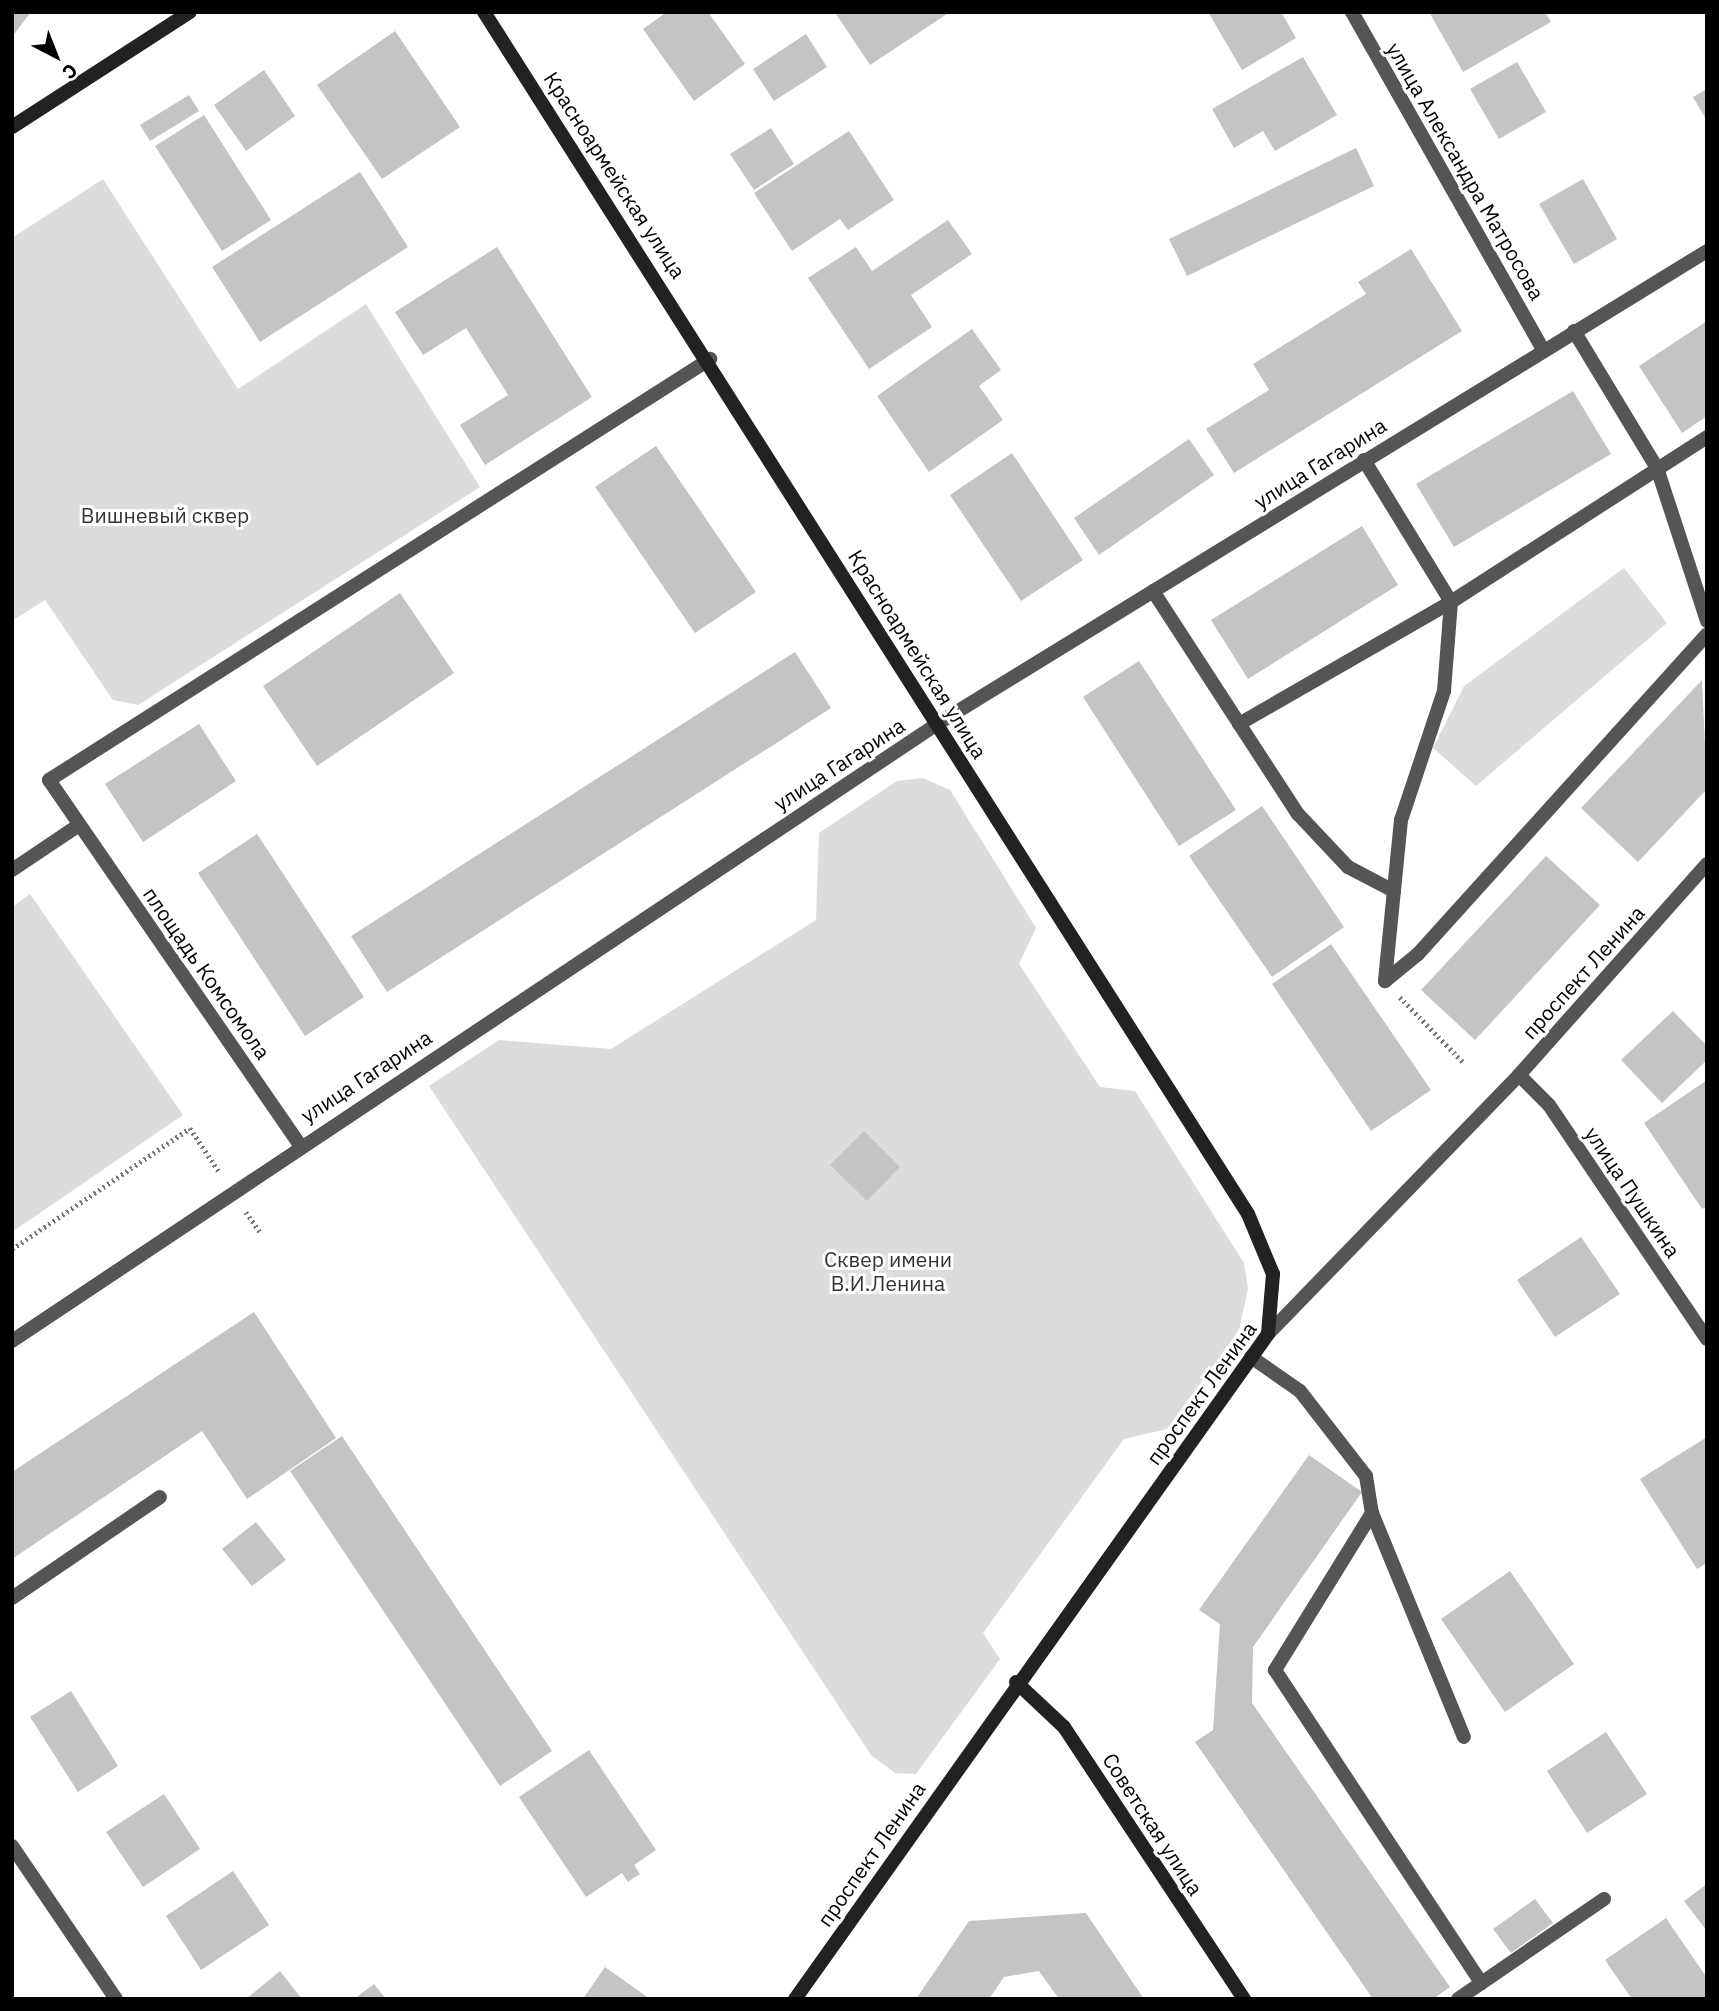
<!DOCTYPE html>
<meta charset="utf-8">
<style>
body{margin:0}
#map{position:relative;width:1719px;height:2011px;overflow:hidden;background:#fff;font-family:"IBM Plex Sans",sans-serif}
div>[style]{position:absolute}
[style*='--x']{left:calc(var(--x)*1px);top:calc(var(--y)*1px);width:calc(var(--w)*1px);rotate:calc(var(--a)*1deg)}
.green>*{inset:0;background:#dcdcdc}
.building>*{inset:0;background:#c4c4c4}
.path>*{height:4.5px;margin-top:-2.25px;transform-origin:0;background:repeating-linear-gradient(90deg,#777 0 2px,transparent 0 5.5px)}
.service>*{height:14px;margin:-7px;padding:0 7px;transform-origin:7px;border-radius:7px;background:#555}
.minor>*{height:14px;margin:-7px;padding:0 7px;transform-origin:7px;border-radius:7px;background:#555}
.tertiary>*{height:14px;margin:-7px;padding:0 7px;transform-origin:7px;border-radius:7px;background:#555}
.secondary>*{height:14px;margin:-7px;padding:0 7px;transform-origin:7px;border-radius:7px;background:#222}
span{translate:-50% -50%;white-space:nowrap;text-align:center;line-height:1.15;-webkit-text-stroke:6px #fff;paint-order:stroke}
.street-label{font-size:21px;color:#000}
.park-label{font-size:21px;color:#333}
.frame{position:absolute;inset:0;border:14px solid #000;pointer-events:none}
.north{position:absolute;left:21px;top:21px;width:70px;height:70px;-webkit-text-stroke:5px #fff;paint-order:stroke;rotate:138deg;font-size:19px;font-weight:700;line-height:28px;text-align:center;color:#000}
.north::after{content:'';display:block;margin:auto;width:24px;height:32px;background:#000;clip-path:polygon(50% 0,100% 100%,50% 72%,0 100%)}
</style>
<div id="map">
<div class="green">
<i style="clip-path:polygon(103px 179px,238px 389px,366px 304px,480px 487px,138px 705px,113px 700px,45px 600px,12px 621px,12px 238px)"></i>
<i style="clip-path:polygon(1624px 568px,1667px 623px,1476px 786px,1433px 748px,1464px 686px)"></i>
<i style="clip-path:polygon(923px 778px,950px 790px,1036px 928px,1019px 964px,1100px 1087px,1135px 1091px,1244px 1263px,1248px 1289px,1239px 1330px,1167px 1429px,1124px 1439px,983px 1633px,1000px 1659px,916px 1774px,895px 1773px,871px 1755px,429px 1086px,499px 1040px,611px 1049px,816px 920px,819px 833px,897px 781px)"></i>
<i style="clip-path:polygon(30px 894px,183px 1115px,12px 1232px,12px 907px)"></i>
</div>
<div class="building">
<i style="clip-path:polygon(12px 12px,31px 12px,12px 37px)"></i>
<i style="clip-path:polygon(667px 12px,708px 12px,745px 64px,694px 101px,643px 29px)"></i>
<i style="clip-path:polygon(950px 12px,870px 65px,836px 14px,838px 12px)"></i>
<i style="clip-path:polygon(1208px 12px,1281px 12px,1296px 38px,1242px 70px)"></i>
<i style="clip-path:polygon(1429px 12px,1545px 12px,1551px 22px,1463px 72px)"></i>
<i style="clip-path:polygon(395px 31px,460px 127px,382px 179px,317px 85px)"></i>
<i style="clip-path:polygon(806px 34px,827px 67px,774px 101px,753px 69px)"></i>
<i style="clip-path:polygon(1303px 57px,1337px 115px,1275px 151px,1263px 131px,1234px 148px,1212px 109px)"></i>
<i style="clip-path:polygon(1517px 62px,1546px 112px,1499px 139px,1470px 89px)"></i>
<i style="clip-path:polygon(264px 70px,295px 116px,246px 151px,214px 105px)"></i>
<i style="clip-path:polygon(1707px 89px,1707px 121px,1693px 97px)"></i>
<i style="clip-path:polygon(189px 95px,199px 111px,150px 141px,140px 125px)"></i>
<i style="clip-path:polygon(204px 115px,271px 220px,222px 251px,155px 146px)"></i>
<i style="clip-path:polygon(771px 128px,794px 164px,754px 190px,730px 154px)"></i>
<i style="clip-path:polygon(849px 131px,894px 200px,848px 230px,840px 219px,792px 251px,754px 193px)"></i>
<i style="clip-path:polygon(1356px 148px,1374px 186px,1187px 276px,1169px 239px)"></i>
<i style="clip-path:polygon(360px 172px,408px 247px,260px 342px,212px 267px)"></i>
<i style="clip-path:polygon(1583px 179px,1617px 239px,1574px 264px,1539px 204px)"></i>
<i style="clip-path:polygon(948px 220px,972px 254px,911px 295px,932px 327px,869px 369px,808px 278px,856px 247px,872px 271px)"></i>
<i style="clip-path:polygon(497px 247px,592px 397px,485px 465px,460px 425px,508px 395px,466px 328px,423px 355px,395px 312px)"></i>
<i style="clip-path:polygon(1411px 249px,1462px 331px,1234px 473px,1206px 429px,1269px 390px,1253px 364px,1366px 294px,1358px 282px)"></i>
<i style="clip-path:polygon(1707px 321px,1707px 416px,1682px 433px,1639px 366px)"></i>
<i style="clip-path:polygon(972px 329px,1001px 370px,979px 386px,1003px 420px,929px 472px,877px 396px)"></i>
<i style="clip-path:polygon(1573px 391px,1611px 454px,1454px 547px,1416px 484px)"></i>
<i style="clip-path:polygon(1189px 439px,1214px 475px,1099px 555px,1074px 518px)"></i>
<i style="clip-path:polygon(656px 446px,756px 592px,695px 633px,595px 487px)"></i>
<i style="clip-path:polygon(1012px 453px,1083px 560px,1021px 601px,950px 495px)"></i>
<i style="clip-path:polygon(1362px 526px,1398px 585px,1248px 679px,1211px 620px)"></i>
<i style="clip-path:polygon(400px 593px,454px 673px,317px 766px,263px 686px)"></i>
<i style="clip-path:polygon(795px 652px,831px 708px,387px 992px,351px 936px)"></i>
<i style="clip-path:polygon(1139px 661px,1236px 810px,1179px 846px,1083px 697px)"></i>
<i style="clip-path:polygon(1702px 680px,1707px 789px,1638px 862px,1581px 808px)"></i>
<i style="clip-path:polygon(199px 724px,236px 781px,143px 842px,105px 784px)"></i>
<i style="clip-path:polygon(1262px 806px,1344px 927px,1272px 977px,1189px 856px)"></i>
<i style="clip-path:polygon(257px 834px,364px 997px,305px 1036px,198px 873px)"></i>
<i style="clip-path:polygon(1546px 856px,1600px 905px,1475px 1040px,1421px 990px)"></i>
<i style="clip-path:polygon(1331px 944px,1431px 1090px,1371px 1131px,1272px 984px)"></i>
<i style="clip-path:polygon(1673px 1011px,1707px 1046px,1707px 1060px,1662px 1103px,1621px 1060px)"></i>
<i style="clip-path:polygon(1707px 1080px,1707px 1206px,1702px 1209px,1644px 1123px)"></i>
<i style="clip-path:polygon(864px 1131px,900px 1167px,867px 1201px,830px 1165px)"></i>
<i style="clip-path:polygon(1581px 1237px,1620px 1294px,1555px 1337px,1517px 1280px)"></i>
<i style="clip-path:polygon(254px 1312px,336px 1438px,247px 1499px,202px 1431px,12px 1559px,12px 1472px)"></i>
<i style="clip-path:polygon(342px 1436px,552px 1751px,500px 1786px,290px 1471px)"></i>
<i style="clip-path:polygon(1707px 1437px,1707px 1563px,1697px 1569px,1640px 1479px)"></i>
<i style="clip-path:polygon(1309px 1455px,1362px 1492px,1253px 1647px,1252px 1703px,1450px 1987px,1433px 1999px,1373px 1999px,1195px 1742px,1213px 1730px,1220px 1624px,1199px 1610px)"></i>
<i style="clip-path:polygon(256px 1522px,286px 1560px,252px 1586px,222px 1549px)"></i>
<i style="clip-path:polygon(1510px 1571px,1574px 1664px,1505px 1712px,1441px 1619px)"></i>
<i style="clip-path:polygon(71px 1691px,118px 1766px,78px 1792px,30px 1717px)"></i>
<i style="clip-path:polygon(1606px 1732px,1647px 1794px,1587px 1833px,1547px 1771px)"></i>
<i style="clip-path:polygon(589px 1750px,656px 1850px,634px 1865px,640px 1874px,633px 1878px,628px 1882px,622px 1873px,586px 1897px,519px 1797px)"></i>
<i style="clip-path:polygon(164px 1794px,200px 1849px,143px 1887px,106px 1832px)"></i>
<i style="clip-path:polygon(233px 1871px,269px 1925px,201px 1970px,166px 1916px)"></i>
<i style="clip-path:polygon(1707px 1884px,1707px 1931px,1684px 1901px)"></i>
<i style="clip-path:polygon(1535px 1899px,1553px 1923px,1511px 1953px,1493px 1929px)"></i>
<i style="clip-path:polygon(1086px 1913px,1144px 1999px,1059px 1999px,1039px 1971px,1004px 1977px,989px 1999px,916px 1999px,969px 1921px)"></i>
<i style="clip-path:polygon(1666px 1918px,1707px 1978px,1707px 1999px,1632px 1999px,1605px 1960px)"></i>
<i style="clip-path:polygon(605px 1967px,650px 1999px,583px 1999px)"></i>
<i style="clip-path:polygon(280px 1971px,302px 1999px,246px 1999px)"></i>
<i style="clip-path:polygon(374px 1984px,386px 1999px,354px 1999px)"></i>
</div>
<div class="path">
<i style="--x:1400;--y:997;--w:92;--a:45.9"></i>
<i style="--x:246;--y:1212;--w:24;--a:55"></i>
<i style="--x:12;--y:1249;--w:215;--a:-34.2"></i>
<i style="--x:190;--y:1128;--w:54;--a:56.3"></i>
</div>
<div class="service">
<i style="--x:1574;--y:331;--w:160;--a:58.8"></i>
<i style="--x:1657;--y:468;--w:161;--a:71.9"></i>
<i style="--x:1364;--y:460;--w:167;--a:58.5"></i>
<i style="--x:1451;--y:602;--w:89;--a:94.5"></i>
<i style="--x:1444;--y:691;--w:136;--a:108.4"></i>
<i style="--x:1401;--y:820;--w:162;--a:95.7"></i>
<i style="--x:1385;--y:981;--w:43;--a:-39.3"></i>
<i style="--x:1418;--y:954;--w:431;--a:-47.9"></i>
<i style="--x:1153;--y:591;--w:266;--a:57"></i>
<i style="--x:1298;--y:814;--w:73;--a:46.7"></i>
<i style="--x:1348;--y:867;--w:52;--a:27.6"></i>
<i style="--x:1239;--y:724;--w:245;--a:-29.9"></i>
<i style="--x:1451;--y:602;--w:305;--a:-32.8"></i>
<i style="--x:49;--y:780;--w:784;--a:-32.49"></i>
<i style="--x:1251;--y:1357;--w:60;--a:34.8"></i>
<i style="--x:1300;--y:1391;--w:108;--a:52.2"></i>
<i style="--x:1366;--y:1476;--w:37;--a:81"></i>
<i style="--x:1372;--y:1513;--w:185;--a:121.7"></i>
<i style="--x:1275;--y:1670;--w:375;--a:56.6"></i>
<i style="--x:1372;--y:1513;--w:242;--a:67.7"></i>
<i style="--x:12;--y:1598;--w:179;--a:-34.3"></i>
<i style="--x:1458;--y:1999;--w:177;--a:-34.4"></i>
</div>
<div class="minor">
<i style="--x:1352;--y:12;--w:388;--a:60.5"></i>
<i style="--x:937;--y:724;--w:904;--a:-31.56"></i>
<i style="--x:49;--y:780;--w:443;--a:55.5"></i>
<i style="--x:12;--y:870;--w:81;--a:-33.9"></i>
<i style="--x:1519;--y:1075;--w:283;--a:-48.3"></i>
<i style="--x:12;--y:1846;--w:185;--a:55.8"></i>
</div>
<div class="tertiary">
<i style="--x:1268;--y:1334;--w:361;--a:-45.9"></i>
<i style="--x:1519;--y:1075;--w:42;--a:45"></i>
<i style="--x:1549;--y:1105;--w:282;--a:56"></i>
<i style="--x:12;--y:1341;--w:1112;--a:-33.7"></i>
</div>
<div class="secondary">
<i style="--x:484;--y:12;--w:1424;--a:57.56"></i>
<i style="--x:1248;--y:1214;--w:65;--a:67.4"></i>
<i style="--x:1273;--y:1274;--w:60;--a:94.8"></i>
<i style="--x:1268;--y:1334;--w:816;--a:125.42"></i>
<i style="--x:12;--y:127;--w:212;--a:-32.9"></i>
<i style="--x:1016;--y:1682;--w:66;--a:43.2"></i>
<i style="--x:1064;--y:1727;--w:326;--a:56.5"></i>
</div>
<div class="street-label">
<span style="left:1466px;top:171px;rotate:60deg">улица Александра Матросова</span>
<span style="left:615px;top:175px;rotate:57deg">Красноармейская улица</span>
<span style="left:1320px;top:463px;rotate:-32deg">улица Гагарина</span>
<span style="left:918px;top:654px;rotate:58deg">Красноармейская улица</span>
<span style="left:839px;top:764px;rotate:-33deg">улица Гагарина</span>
<span style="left:1583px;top:972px;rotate:-48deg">проспект Ленина</span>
<span style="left:207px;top:973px;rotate:55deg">площадь Комсомола</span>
<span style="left:366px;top:1076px;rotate:-33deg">улица Гагарина</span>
<span style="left:1633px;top:1192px;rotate:56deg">улица Пушкина</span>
<span style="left:1201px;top:1393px;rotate:-54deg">проспект Ленина</span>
<span style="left:1153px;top:1824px;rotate:57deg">Советская улица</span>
<span style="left:871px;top:1854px;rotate:-55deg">проспект Ленина</span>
</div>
<div class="park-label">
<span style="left:165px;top:515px">Вишневый сквер</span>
<span style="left:888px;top:1271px">Сквер имени<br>В.И.Ленина</span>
</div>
<div class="frame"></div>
<div class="north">С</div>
</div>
